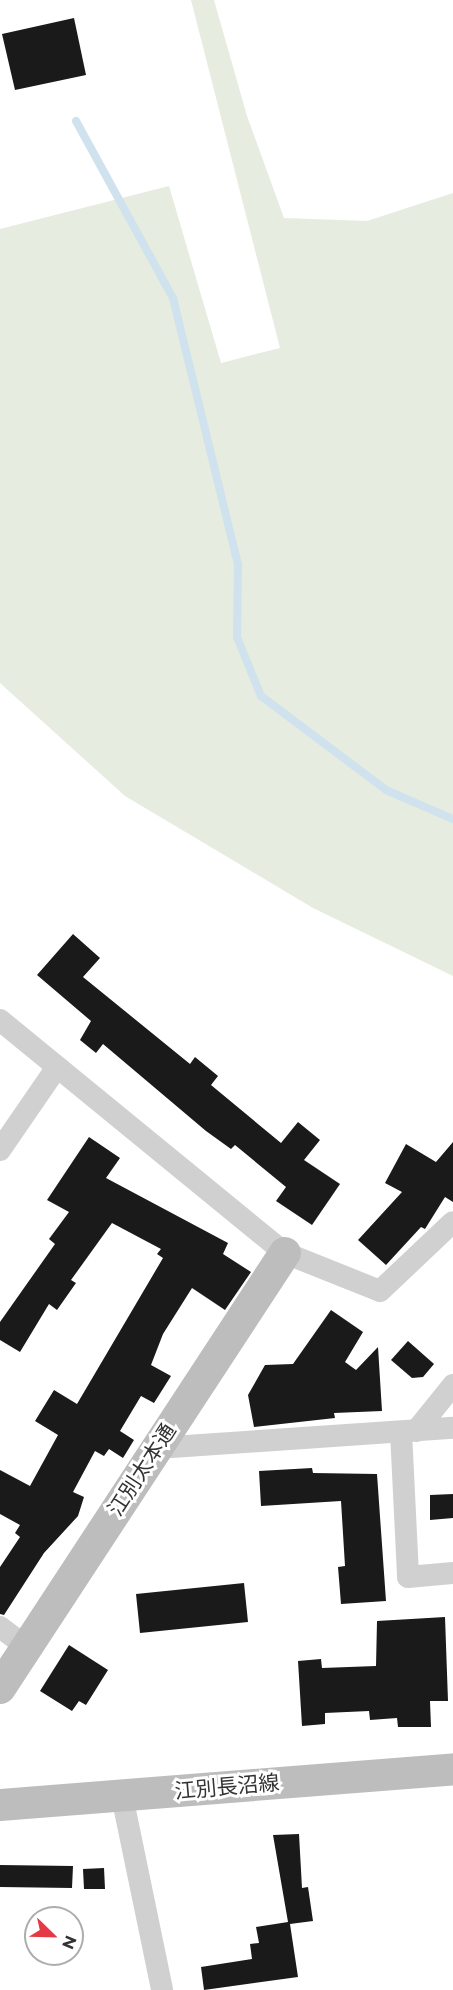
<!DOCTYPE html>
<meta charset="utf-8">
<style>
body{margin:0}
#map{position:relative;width:453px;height:1990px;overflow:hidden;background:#fff;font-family:Montserrat,"Noto Sans JP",sans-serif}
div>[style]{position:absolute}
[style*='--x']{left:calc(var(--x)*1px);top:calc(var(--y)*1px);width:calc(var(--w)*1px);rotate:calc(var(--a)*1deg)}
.green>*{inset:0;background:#e6ecdf}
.stream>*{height:8px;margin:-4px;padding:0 4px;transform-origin:4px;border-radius:4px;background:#cfe2ee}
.building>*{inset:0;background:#1a1a1a}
.street>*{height:22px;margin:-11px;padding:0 11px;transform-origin:11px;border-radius:11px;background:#d0d0d0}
.secondary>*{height:32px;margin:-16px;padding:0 16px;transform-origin:16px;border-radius:16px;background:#bdbdbd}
span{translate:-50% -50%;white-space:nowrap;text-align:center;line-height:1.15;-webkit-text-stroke:6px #fff;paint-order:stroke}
.street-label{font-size:21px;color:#333}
.north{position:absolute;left:24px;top:1906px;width:60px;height:60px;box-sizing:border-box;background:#fff;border:2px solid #adadad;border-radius:50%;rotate:113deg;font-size:16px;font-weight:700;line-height:24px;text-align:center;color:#333}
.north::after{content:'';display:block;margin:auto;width:21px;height:27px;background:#e63946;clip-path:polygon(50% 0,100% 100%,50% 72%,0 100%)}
</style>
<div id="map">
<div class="green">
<i style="clip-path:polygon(191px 0,214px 0,247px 116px,284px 218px,367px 221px,453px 193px,453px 976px,313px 908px,125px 796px,0 683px,0 229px,169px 186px,221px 363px,280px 348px)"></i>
</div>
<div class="stream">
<i style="--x:76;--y:121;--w:202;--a:61.3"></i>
<i style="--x:173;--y:298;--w:274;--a:76.3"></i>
<i style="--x:238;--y:564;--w:73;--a:90.8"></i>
<i style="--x:237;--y:637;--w:64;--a:67.9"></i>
<i style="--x:261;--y:696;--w:156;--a:36.9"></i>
<i style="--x:386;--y:790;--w:73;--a:23.4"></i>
</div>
<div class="building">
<i style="clip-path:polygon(74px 18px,86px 75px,15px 90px,2px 34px)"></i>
<i style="clip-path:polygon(73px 934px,100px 958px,83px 977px,190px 1064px,195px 1057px,218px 1076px,211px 1085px,281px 1143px,298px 1122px,320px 1140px,304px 1160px,340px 1184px,312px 1225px,276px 1201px,286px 1187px,235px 1145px,231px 1149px,206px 1131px,103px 1044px,96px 1053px,80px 1040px,91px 1021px,37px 975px)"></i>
<i style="clip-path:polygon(89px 1137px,120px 1158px,106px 1178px,228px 1243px,223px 1254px,251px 1272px,225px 1310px,192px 1288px,163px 1334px,151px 1365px,171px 1376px,154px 1403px,141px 1396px,120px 1431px,134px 1440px,123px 1458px,109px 1449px,104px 1456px,95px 1451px,73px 1492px,84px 1497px,78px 1516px,44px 1553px,4px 1615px,0 1614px,0 1567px,20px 1537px,15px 1533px,20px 1525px,0 1514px,0 1470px,30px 1486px,58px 1435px,35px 1421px,54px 1390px,77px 1404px,163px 1258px,157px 1254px,161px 1249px,112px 1223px,71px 1280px,76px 1283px,57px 1310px,49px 1304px,20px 1352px,0 1340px,0 1322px,55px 1244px,49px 1239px,69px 1212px,47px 1200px)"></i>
<i style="clip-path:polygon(453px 1142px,453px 1202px,445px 1197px,425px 1229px,421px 1227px,386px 1265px,358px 1240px,402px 1192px,385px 1183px,406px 1144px,436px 1162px)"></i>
<i style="clip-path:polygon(331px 1310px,363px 1332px,345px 1362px,356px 1370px,378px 1347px,382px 1411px,334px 1413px,335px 1418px,254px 1427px,248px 1395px,265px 1365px,293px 1364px)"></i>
<i style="clip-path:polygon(408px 1341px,434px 1364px,423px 1377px,412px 1378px,391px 1360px)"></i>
<i style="clip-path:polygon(312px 1468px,313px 1473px,377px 1474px,386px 1601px,341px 1604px,338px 1567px,345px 1566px,341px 1501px,261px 1506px,259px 1471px)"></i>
<i style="clip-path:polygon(453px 1494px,453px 1518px,430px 1520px,430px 1495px)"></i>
<i style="clip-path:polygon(244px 1583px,248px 1622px,140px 1633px,136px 1594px)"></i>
<i style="clip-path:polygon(445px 1617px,448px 1701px,430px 1701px,431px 1727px,398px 1727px,397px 1718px,370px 1720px,369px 1711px,325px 1713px,325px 1724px,302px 1726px,298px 1661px,321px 1659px,322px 1668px,376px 1666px,377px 1621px)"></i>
<i style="clip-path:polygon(69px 1645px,108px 1670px,86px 1705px,79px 1701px,72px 1711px,40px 1691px)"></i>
<i style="clip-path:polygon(299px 1834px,302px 1888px,308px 1887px,313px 1921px,290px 1924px,298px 1977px,204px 1990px,201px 1967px,252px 1959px,250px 1944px,259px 1943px,256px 1927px,288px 1922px,273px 1835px)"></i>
<i style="clip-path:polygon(0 1865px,73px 1866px,72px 1888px,0 1887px)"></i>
<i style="clip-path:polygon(104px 1868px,105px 1889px,84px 1889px,83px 1869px)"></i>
</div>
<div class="street">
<i style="--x:0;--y:1020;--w:368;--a:39.3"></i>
<i style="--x:285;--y:1253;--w:102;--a:21.8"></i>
<i style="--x:380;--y:1291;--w:100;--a:-43.4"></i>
<i style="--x:0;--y:1150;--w:101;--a:-55.5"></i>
<i style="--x:416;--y:1431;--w:59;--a:-51.2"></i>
<i style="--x:401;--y:1432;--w:145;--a:87.2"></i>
<i style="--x:408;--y:1577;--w:45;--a:-5.1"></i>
<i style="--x:157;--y:1448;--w:297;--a:-3.9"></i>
<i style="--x:0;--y:1627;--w:34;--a:37"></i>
<i style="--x:122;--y:1796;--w:198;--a:78.3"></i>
</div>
<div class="secondary">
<i style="--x:0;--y:1688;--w:520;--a:-56.77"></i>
<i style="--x:0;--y:1805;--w:454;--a:-4.5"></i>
</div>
<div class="street-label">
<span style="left:142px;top:1470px;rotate:-57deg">江別太本通</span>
<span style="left:227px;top:1787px;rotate:-5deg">江別長沼線</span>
</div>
<div class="north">N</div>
</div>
